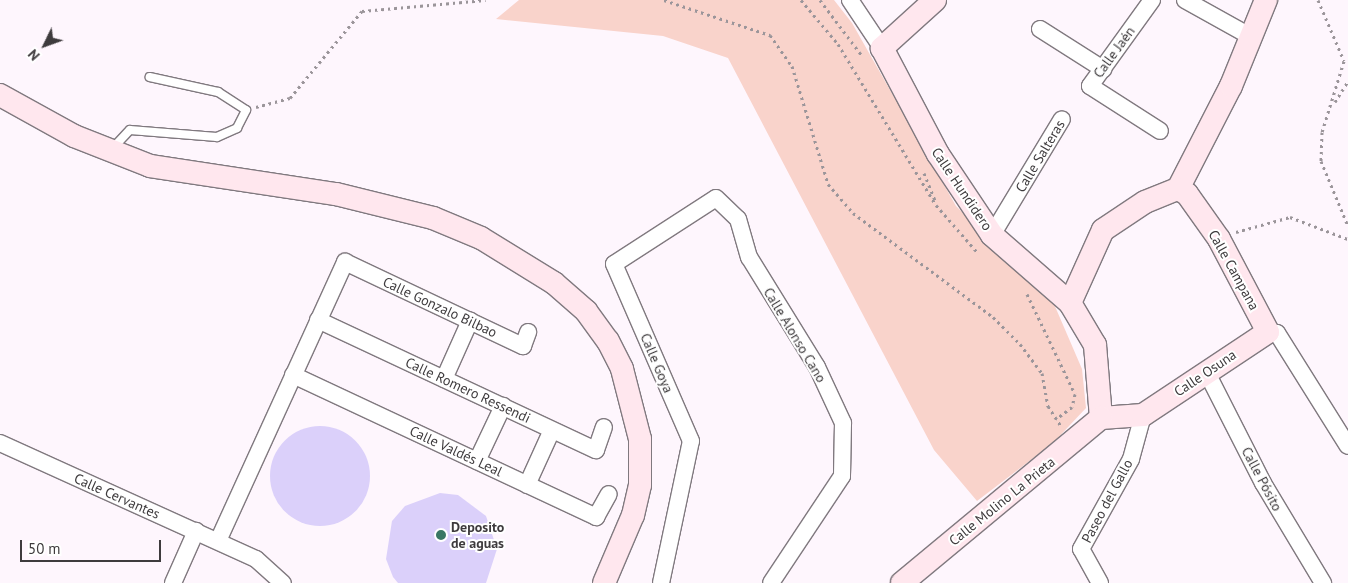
<!DOCTYPE html>
<meta charset="utf-8">
<style>
body{margin:0}
#map{position:relative;width:1348px;height:583px;overflow:hidden;background:#fef6fd;font-family:"PT Sans",sans-serif}
div>[style]{position:absolute}
[style*='--x']{left:calc(var(--x)*1px);top:calc(var(--y)*1px);width:calc(var(--w)*1px);rotate:calc(var(--a)*1deg)}
.green>*{inset:0;background:#f9d3cb}
.building>*{inset:0;background:#dbd0fa}
.round{border-radius:50%}
.path>*{height:3px;margin-top:-1.5px;transform-origin:0;background:repeating-linear-gradient(90deg,#9b959a 0 2.5px,transparent 0 6.5px)}
.roads{filter:drop-shadow(1px 0 #80797f) drop-shadow(-1px 0 #80797f) drop-shadow(0 1px #80797f) drop-shadow(0 -1px #80797f)}
.lane>*{height:8px;margin:-4px;padding:0 4px;transform-origin:4px;border-radius:4px;background:#fff}
.street>*{height:16px;margin:-8px;padding:0 8px;transform-origin:8px;border-radius:8px;background:#fff}
.secondary>*{height:22px;margin:-11px;padding:0 11px;transform-origin:11px;border-radius:11px;background:#ffe7ee}
.dots>*{width:14px;height:14px;translate:-50% -50%;box-sizing:border-box;border:2px solid #fff;border-radius:50%}
span{translate:-50% -50%;white-space:nowrap;text-align:center;line-height:1.15;-webkit-text-stroke:4px #fff;paint-order:stroke}
.street-label{font-size:14px;color:#3e3b3d}
.poi-label{font-size:14px;color:#3e3b3d;font-weight:700}
.left{translate:0 -50%;text-align:left}
.north{position:absolute;left:20px;top:20px;width:50px;height:50px;-webkit-text-stroke:4px #fff;paint-order:stroke;rotate:228deg;font-size:14px;font-weight:700;line-height:20px;text-align:center;color:#3e3b3d}
.north::after{content:'';display:block;margin:auto;width:18px;height:22px;background:#3e3b3d;clip-path:polygon(50% 0,100% 100%,50% 72%,0 100%)}
.scale{position:absolute;left:20px;top:540px;width:141px;height:22px;box-sizing:border-box;border:2px solid #3e3b3d;border-top:0;padding-left:6px;font-size:15px;line-height:18px;white-space:nowrap;color:#3e3b3d;-webkit-text-stroke:4px #fff;paint-order:stroke}
</style>
<div id="map">
<div class="green">
<i style="clip-path:polygon(519px 0,834px 0,852px 23px,956px 206px,1054px 304px,1082px 369px,1086px 408px,1053px 443px,977px 501px,934px 450px,728px 58px,663px 36px,496px 19px)"></i>
</div>
<div class="building">
<i class="round" style="left:270px;top:426px;width:100px;height:100px"></i>
<i style="clip-path:polygon(440px 493px,458px 495px,486px 516px,497px 549px,486px 583px,398px 583px,393px 577px,386px 559px,392px 521px,405px 506px)"></i>
</div>
<div class="path">
<i style="--x:664;--y:0;--w:112;--a:18.3"></i>
<i style="--x:770;--y:35;--w:38;--a:55"></i>
<i style="--x:792;--y:66;--w:123;--a:73"></i>
<i style="--x:828;--y:184;--w:38;--a:49"></i>
<i style="--x:853;--y:213;--w:174;--a:36.6"></i>
<i style="--x:993;--y:317;--w:38;--a:45"></i>
<i style="--x:1020;--y:344;--w:36;--a:53"></i>
<i style="--x:1042;--y:373;--w:34;--a:80"></i>
<i style="--x:1048;--y:406;--w:24;--a:57"></i>
<i style="--x:801;--y:0;--w:57;--a:49.9"></i>
<i style="--x:838;--y:44;--w:188;--a:58.7"></i>
<i style="--x:936;--y:205;--w:64;--a:48.8"></i>
<i style="--x:820;--y:0;--w:71;--a:53"></i>
<i style="--x:1318;--y:0;--w:66;--a:66.9"></i>
<i style="--x:1344;--y:61;--w:74;--a:107.2"></i>
<i style="--x:1322;--y:132;--w:29;--a:92"></i>
<i style="--x:1321;--y:161;--w:70;--a:67.4"></i>
<i style="--x:1335;--y:102;--w:25;--a:-58"></i>
<i style="--x:256;--y:107;--w:35;--a:-15"></i>
<i style="--x:290;--y:98;--w:113;--a:-50.4"></i>
<i style="--x:362;--y:11;--w:124;--a:-5.1"></i>
<i style="--x:924;--y:173;--w:29;--a:68"></i>
<i style="--x:1236;--y:232;--w:56;--a:-15.5"></i>
<i style="--x:1290;--y:217;--w:62;--a:20.8"></i>
<i style="--x:1027;--y:294;--w:111;--a:64.4"></i>
<i style="--x:1075;--y:394;--w:13;--a:103"></i>
<i style="--x:1072;--y:407;--w:20;--a:143"></i>
</div>
<div class="roads">
<div class="lane">
<i style="--x:112;--y:149;--w:26;--a:-47"></i>
<i style="--x:130;--y:130;--w:87;--a:4.6"></i>
<i style="--x:217;--y:137;--w:22;--a:-24"></i>
<i style="--x:237;--y:128;--w:20;--a:-63"></i>
<i style="--x:246;--y:110;--w:33;--a:-147"></i>
<i style="--x:218;--y:92;--w:70;--a:-167.6"></i>
</div>
<div class="street">
<i style="--x:850;--y:0;--w:58;--a:56.3"></i>
<i style="--x:1152;--y:0;--w:106;--a:125.8"></i>
<i style="--x:1090;--y:86;--w:83;--a:32.7"></i>
<i style="--x:1185;--y:0;--w:72;--a:29.1"></i>
<i style="--x:1040;--y:29;--w:75;--a:32.4"></i>
<i style="--x:992;--y:235;--w:135;--a:-58.9"></i>
<i style="--x:318;--y:320;--w:307;--a:25.1"></i>
<i style="--x:596;--y:450;--w:24;--a:-71"></i>
<i style="--x:1268;--y:332;--w:9;--a:6"></i>
<i style="--x:1277;--y:333;--w:133;--a:57.9"></i>
<i style="--x:1206;--y:371;--w:126;--a:63"></i>
<i style="--x:1263;--y:483;--w:117;--a:59"></i>
<i style="--x:293;--y:375;--w:335;--a:25.1"></i>
<i style="--x:596;--y:517;--w:26;--a:-61"></i>
<i style="--x:444;--y:379;--w:64;--a:-65.9"></i>
<i style="--x:0;--y:443;--w:281;--a:24.4"></i>
<i style="--x:256;--y:559;--w:36;--a:42"></i>
<i style="--x:477;--y:461;--w:61;--a:-64.7"></i>
<i style="--x:527;--y:485;--w:60;--a:-65.6"></i>
<i style="--x:218;--y:541;--w:307;--a:-65.5"></i>
<i style="--x:345;--y:262;--w:197;--a:25.3"></i>
<i style="--x:523;--y:346;--w:15;--a:-70"></i>
<i style="--x:173;--y:583;--w:57;--a:-66.1"></i>
<i style="--x:661;--y:583;--w:145;--a:-78.1"></i>
<i style="--x:691;--y:441;--w:193;--a:-113.5"></i>
<i style="--x:614;--y:264;--w:121;--a:-32.9"></i>
<i style="--x:716;--y:198;--w:30;--a:44"></i>
<i style="--x:738;--y:219;--w:40;--a:74"></i>
<i style="--x:749;--y:257;--w:129;--a:58.3"></i>
<i style="--x:817;--y:367;--w:62;--a:65.1"></i>
<i style="--x:843;--y:423;--w:53;--a:91.1"></i>
<i style="--x:842;--y:476;--w:128;--a:123.6"></i>
<i style="--x:1100;--y:583;--w:39;--a:-119"></i>
<i style="--x:1081;--y:549;--w:103;--a:-60.9"></i>
<i style="--x:1131;--y:459;--w:46;--a:-74.7"></i>
</div>
<div class="secondary">
<i style="--x:935;--y:0;--w:72;--a:137.8"></i>
<i style="--x:882;--y:48;--w:120;--a:62.2"></i>
<i style="--x:938;--y:154;--w:97;--a:56.3"></i>
<i style="--x:992;--y:235;--w:103;--a:41.1"></i>
<i style="--x:1070;--y:303;--w:49;--a:59.2"></i>
<i style="--x:1095;--y:345;--w:73;--a:85.3"></i>
<i style="--x:0;--y:95;--w:85;--a:29"></i>
<i style="--x:74;--y:136;--w:82;--a:21.5"></i>
<i style="--x:150;--y:166;--w:188;--a:8.6"></i>
<i style="--x:336;--y:194;--w:100;--a:13.9"></i>
<i style="--x:433;--y:218;--w:52;--a:22.6"></i>
<i style="--x:481;--y:238;--w:86;--a:31.7"></i>
<i style="--x:554;--y:283;--w:43;--a:41.2"></i>
<i style="--x:586;--y:311;--w:37;--a:54"></i>
<i style="--x:608;--y:341;--w:31;--a:63"></i>
<i style="--x:622;--y:369;--w:72;--a:75.6"></i>
<i style="--x:640;--y:439;--w:46;--a:90"></i>
<i style="--x:640;--y:485;--w:31;--a:103"></i>
<i style="--x:633;--y:515;--w:74;--a:113.1"></i>
<i style="--x:1070;--y:303;--w:80;--a:-65.7"></i>
<i style="--x:1103;--y:230;--w:50;--a:-33.7"></i>
<i style="--x:1145;--y:202;--w:35;--a:-22"></i>
<i style="--x:1178;--y:189;--w:116;--a:-62.8"></i>
<i style="--x:1231;--y:86;--w:93;--a:-67.9"></i>
<i style="--x:1101;--y:418;--w:42;--a:-4.1"></i>
<i style="--x:1143;--y:415;--w:150;--a:-33.6"></i>
<i style="--x:1268;--y:332;--w:105;--a:-117.8"></i>
<i style="--x:1219;--y:239;--w:55;--a:-125.4"></i>
<i style="--x:1187;--y:194;--w:10;--a:-151"></i>
<i style="--x:902;--y:583;--w:259;--a:-39.7"></i>
</div>
</div>
<div class="dots">
<i style="left:441px;top:535px;background:#397763"></i>
</div>
<div class="street-label">
<span style="left:1114px;top:52px;rotate:-54deg">Calle Jaén</span>
<span style="left:1040px;top:156px;rotate:-59deg">Calle Salteras</span>
<span style="left:962px;top:189px;rotate:56deg">Calle Hundidero</span>
<span style="left:1234px;top:270px;rotate:61deg">Calle Campana</span>
<span style="left:440px;top:307px;rotate:25deg">Calle Gonzalo Bilbao</span>
<span style="left:795px;top:335px;rotate:59deg">Calle Alonso Cano</span>
<span style="left:657px;top:363px;rotate:67deg">Calle Goya</span>
<span style="left:1205px;top:373px;rotate:-34deg">Calle Osuna</span>
<span style="left:468px;top:390px;rotate:25deg">Calle Romero Ressendi</span>
<span style="left:456px;top:451px;rotate:25deg">Calle Valdés Leal</span>
<span style="left:1262px;top:479px;rotate:62deg">Calle Pósito</span>
<span style="left:117px;top:496px;rotate:24deg">Calle Cervantes</span>
<span style="left:1002px;top:501px;rotate:-39deg">Calle Molino La Prieta</span>
<span style="left:1107px;top:501px;rotate:-62deg">Paseo del Gallo</span>
</div>
<div class="poi-label">
<span class="left" style="left:451px;top:535px">Deposito<br>de aguas</span>
</div>
<div class="north">N</div>
<div class="scale">50 m</div>
</div>
